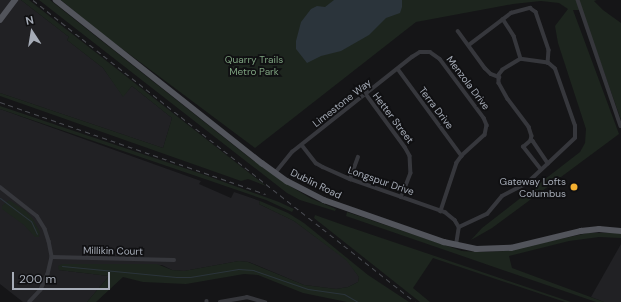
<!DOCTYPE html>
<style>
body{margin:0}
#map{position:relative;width:621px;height:302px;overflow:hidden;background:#151517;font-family:"DM Sans",sans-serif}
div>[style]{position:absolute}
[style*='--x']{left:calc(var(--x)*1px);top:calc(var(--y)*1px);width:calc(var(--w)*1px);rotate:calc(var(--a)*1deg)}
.built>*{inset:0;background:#212124}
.green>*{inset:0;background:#1d251e}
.water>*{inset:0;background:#2b343b}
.stream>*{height:1px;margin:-0.5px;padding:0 0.5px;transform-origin:0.5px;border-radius:0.5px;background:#2b343b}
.street>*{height:3.5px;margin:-1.75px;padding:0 1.75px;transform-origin:1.75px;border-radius:1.75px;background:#36373c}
.primary>*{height:5.5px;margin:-2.75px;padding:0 2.75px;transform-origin:2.75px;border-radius:2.75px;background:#52545b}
.rail>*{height:1px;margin-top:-0.5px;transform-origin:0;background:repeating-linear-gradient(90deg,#494b51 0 5px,transparent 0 9px)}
.dots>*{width:11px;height:11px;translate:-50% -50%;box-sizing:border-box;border:2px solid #101012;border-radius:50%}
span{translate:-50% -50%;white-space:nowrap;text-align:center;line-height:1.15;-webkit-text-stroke:3.5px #101012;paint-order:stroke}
.park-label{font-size:10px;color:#7da27f}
.street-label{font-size:10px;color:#a6acb7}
.poi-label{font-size:10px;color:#a6acb7}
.right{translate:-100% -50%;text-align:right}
.north{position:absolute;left:12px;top:12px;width:40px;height:40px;-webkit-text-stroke:3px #101012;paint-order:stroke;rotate:348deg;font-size:11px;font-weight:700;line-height:16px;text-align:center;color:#a6acb7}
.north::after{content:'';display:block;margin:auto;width:14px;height:18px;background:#a6acb7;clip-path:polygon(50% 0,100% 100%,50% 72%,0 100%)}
.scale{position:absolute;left:12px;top:272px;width:98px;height:18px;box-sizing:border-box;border:2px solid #a6acb7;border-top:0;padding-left:5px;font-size:12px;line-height:14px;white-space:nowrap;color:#a6acb7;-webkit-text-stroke:3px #101012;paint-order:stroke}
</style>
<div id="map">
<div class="built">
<i style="clip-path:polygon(0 0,21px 0,69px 37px,67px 40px,103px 68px,123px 96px,132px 86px,172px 118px,163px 148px,0 93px)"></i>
<i style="clip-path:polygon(0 109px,201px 181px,199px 184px,231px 198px,234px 192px,260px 201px,259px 204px,294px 221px,347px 260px,359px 277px,358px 282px,348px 287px,336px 289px,304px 285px,249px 262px,239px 261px,184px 271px,172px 270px,162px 265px,59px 270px,109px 276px,87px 302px,23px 302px,0 284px)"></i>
<i style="clip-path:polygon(621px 244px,621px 302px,604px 302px,591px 297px)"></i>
</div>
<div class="green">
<i style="clip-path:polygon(21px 0,29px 0,266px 186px,248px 179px,241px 181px,0 96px,0 93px,163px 148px,172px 118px,132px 86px,123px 97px,103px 68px,67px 40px,69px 37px)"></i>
<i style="clip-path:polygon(39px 0,50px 0,251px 159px,290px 186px,310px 198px,336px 209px,335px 211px,300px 200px,287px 193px)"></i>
<i style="clip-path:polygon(61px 0,597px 0,594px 1px,603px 10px,621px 23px,621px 120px,582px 10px,573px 10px,619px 134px,492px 228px,471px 240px,482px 228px,580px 152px,585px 143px,586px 129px,558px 43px,555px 26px,568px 9px,559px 3px,541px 1px,513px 4px,416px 22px,255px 148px,101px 33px)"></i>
<i style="clip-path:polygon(0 106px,202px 174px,279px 202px,294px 209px,292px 212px,266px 200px,0 109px)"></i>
<i style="clip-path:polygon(9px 200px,26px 211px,33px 219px,40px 232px,39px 237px,35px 237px,24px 225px,2px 209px,2px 206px)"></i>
<i style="clip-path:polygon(260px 201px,288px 213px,304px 223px,368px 275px,409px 302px,347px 302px,303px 293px,258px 275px,244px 274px,186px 284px,143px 282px,123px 277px,96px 302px,87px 302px,109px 276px,59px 270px,58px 266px,62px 264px,157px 264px,172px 270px,184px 271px,239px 261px,248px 262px,304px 285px,336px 289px,348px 287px,358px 282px,359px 277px,346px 260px,294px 221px,259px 204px)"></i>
<i style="clip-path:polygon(347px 212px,462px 251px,480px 252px,504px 251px,588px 233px,617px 233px,621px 234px,621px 238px,599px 237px,569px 241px,509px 256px,512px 268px,604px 302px,596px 302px,346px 216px)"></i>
<i style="clip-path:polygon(315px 215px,346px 226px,571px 302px,565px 302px,433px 258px,413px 288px,430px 302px,420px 302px,314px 218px)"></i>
</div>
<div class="water">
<i style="clip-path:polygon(334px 0,402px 0,402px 7px,400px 13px,386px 18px,369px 35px,341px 51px,321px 56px,307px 63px,296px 49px,296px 41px,301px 22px,311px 9px,317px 6px,325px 7px)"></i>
</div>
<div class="stream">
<i style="--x:0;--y:198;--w:39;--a:37"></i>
<i style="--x:31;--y:221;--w:14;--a:65"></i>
<i style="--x:62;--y:266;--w:115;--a:5.5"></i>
<i style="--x:176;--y:277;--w:14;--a:0"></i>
<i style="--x:190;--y:277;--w:49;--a:-9.5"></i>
<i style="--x:238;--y:269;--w:15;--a:4"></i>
<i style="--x:253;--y:270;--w:58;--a:19.1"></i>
<i style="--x:308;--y:289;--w:36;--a:8"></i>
<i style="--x:344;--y:294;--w:16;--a:30"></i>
</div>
<div class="street">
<i style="--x:578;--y:0;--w:133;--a:71.2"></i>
<i style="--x:503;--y:19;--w:20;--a:57"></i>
<i style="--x:514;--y:36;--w:24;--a:73"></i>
<i style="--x:458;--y:31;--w:46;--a:53.9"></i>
<i style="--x:485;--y:68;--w:8;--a:45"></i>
<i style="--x:491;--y:74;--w:9;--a:21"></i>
<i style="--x:469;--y:45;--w:53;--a:-37.3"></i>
<i style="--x:511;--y:13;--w:20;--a:-15"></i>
<i style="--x:530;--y:8;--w:7;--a:34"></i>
<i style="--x:536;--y:12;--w:40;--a:71.1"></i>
<i style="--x:549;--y:50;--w:13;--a:94"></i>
<i style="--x:398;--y:69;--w:108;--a:53.7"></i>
<i style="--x:366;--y:94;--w:66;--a:53.7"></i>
<i style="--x:405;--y:147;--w:10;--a:61"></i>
<i style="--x:410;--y:156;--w:17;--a:87"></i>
<i style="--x:411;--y:173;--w:26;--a:111"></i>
<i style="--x:302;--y:145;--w:23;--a:52"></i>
<i style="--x:316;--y:163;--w:8;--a:30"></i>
<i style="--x:323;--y:167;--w:30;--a:24"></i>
<i style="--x:350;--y:179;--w:101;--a:19.2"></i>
<i style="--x:445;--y:212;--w:13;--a:39"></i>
<i style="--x:455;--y:220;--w:8;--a:60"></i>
<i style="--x:541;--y:170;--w:29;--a:-128"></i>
<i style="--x:523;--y:147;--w:11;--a:-41"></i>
<i style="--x:531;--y:140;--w:2;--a:27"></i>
<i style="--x:533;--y:141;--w:27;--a:56"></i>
<i style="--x:275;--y:173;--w:27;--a:-51"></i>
<i style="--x:292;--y:152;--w:153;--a:-38.4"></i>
<i style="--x:412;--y:57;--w:9;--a:-32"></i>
<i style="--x:420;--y:52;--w:10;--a:0"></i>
<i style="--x:430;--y:52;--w:12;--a:35"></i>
<i style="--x:440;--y:59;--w:74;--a:53.3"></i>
<i style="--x:484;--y:118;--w:8;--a:67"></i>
<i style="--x:487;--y:125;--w:10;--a:101"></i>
<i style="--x:485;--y:135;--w:31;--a:138"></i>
<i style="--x:462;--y:156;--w:9;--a:126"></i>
<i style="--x:457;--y:163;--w:51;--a:108.4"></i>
<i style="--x:350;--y:179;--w:23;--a:-70"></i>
<i style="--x:0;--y:187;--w:47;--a:38.1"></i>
<i style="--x:37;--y:216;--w:15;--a:58"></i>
<i style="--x:45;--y:229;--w:13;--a:72"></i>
<i style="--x:49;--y:241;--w:16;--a:79"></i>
<i style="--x:52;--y:257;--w:17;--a:103"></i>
<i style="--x:48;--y:274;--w:17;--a:114"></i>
<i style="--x:41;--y:290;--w:16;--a:133"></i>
<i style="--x:459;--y:227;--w:31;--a:-25"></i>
<i style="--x:487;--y:214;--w:23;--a:-50"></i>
<i style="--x:502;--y:196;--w:27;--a:-27"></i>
<i style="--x:526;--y:184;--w:67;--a:-43.2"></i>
<i style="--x:575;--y:138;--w:12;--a:-90"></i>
<i style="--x:575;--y:126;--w:60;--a:-109.3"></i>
<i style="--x:555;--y:69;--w:9;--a:-139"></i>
<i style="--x:548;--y:63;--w:27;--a:-172"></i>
<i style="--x:521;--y:59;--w:21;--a:149"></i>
<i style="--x:503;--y:70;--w:6;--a:129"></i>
<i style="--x:499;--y:75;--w:8;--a:90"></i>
<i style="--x:499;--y:83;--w:18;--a:61"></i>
<i style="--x:508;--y:99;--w:35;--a:53"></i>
<i style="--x:529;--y:127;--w:9;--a:72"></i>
<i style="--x:532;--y:136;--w:4;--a:104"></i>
<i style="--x:456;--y:245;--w:18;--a:-81"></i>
<i style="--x:52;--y:257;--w:122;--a:1.4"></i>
<i style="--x:207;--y:301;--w:1;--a:90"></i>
<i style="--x:220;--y:302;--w:27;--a:-10"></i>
<i style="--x:247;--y:297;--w:19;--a:16"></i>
</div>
<div class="primary">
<i style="--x:56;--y:0;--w:263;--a:38.4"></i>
<i style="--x:262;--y:163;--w:31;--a:36"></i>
<i style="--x:287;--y:181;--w:42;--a:27.2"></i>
<i style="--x:324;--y:200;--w:127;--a:19.3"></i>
<i style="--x:444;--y:242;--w:33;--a:12"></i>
<i style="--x:476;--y:249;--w:35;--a:-2"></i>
<i style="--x:511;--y:248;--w:72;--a:-13.7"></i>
<i style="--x:581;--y:231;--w:18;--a:-6"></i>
<i style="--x:599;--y:229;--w:22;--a:5"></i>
<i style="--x:0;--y:20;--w:25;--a:-53"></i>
</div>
<div class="rail">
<i style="--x:33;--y:0;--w:487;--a:38.3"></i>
<i style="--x:0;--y:102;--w:281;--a:19.1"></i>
</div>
<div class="dots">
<i style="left:574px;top:187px;background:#f3af30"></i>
</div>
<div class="park-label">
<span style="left:254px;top:65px">Quarry Trails<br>Metro Park</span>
</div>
<div class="street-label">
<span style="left:468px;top:83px;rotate:53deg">Menzola Drive</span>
<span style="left:342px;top:103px;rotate:-38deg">Limestone Way</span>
<span style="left:436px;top:108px;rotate:53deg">Terra Drive</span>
<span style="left:393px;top:118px;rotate:53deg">Hetter Street</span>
<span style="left:381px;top:181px;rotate:19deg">Longspur Drive</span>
<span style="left:316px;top:184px;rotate:26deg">Dublin Road</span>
<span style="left:113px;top:251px;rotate:1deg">Millikin Court</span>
</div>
<div class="poi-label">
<span class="right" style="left:566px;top:187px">Gateway Lofts<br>Columbus</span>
</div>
<div class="north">N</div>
<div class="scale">200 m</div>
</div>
